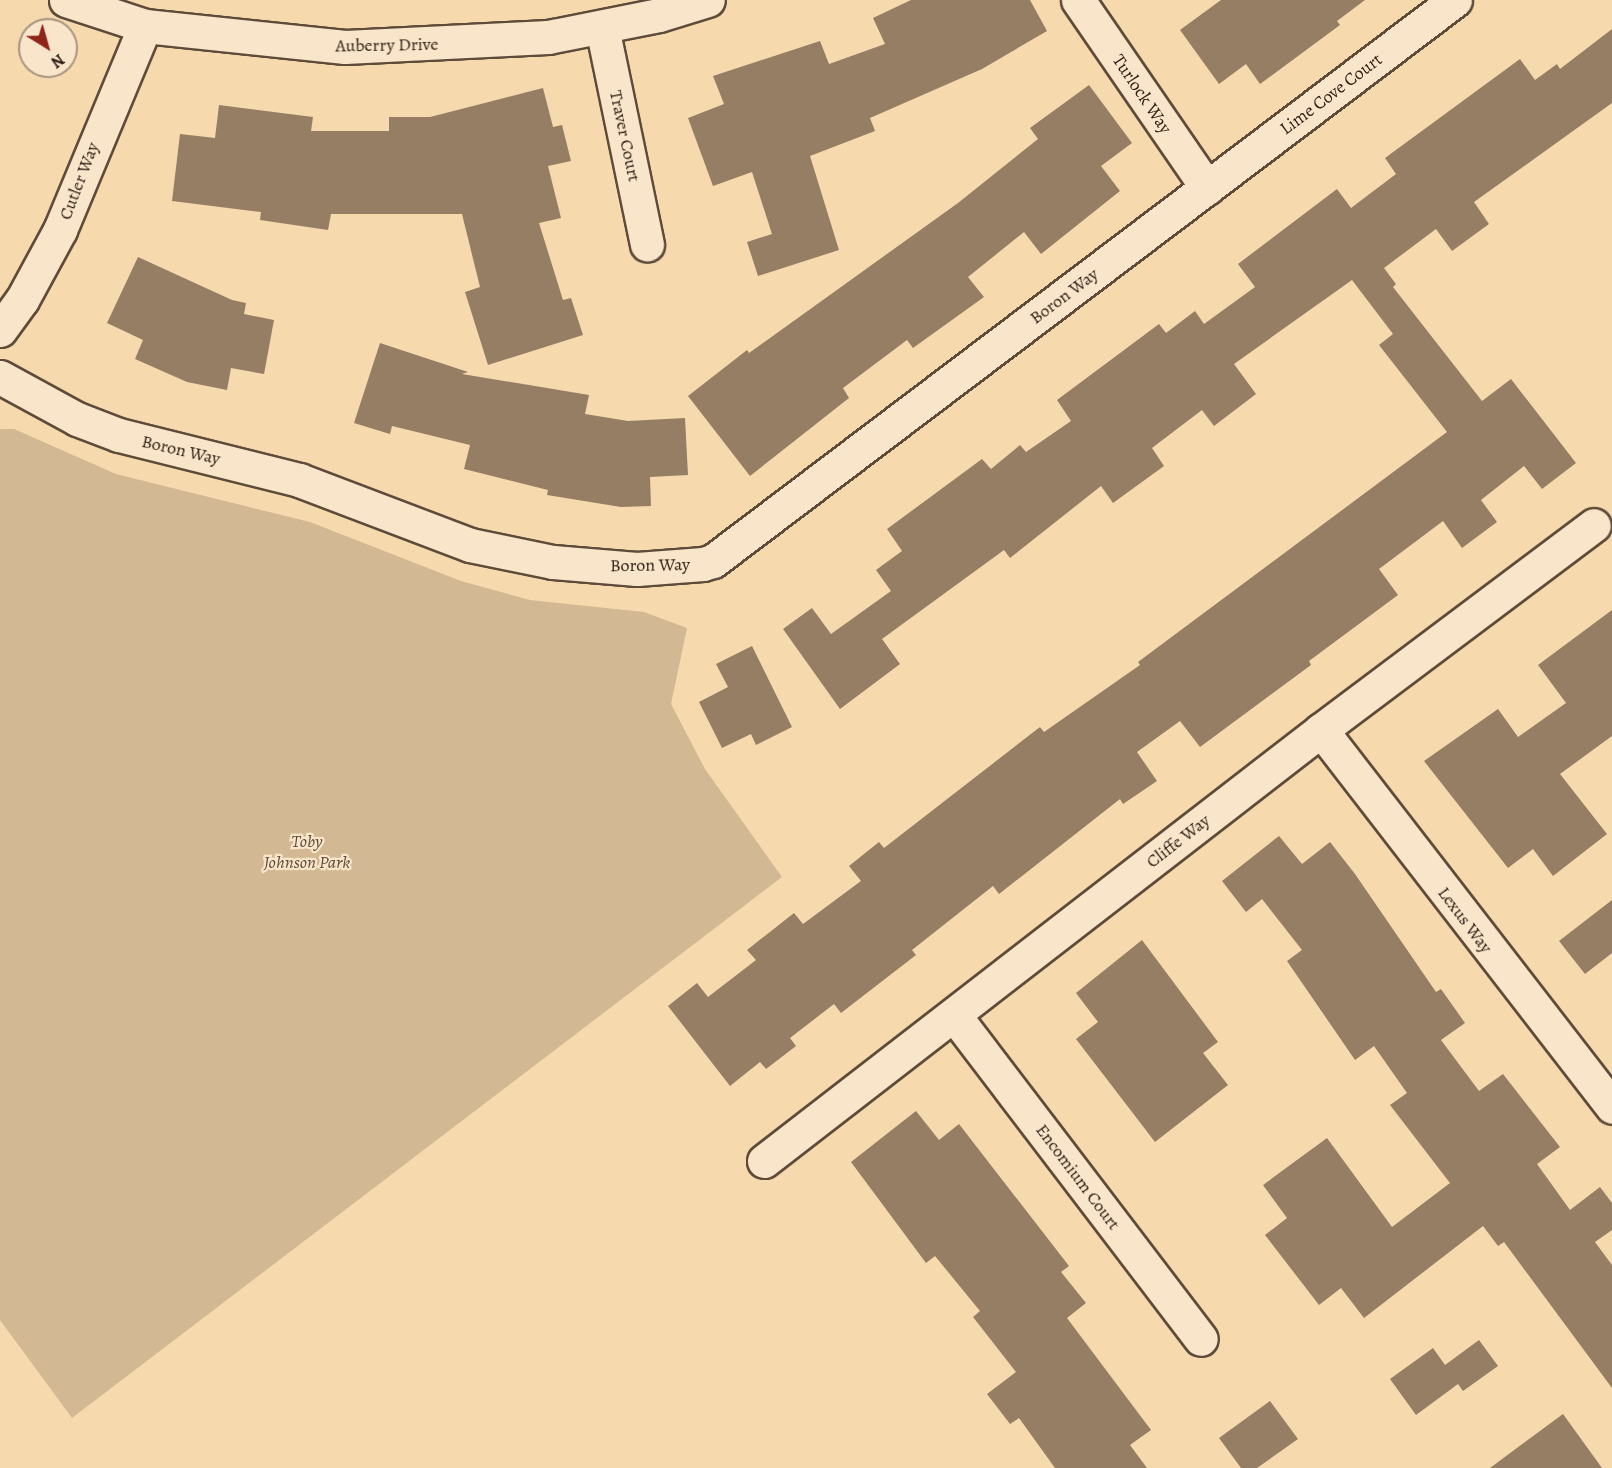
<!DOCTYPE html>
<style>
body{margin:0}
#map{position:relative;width:1612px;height:1468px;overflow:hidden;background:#f6d9ad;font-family:Alegreya,serif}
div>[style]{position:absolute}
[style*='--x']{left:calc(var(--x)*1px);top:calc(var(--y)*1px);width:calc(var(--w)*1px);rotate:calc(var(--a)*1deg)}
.green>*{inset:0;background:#d3b993}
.building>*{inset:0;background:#957e64}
.roads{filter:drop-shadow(2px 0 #5e4b3a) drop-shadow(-2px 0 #5e4b3a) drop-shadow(0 2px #5e4b3a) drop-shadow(0 -2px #5e4b3a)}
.minor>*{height:33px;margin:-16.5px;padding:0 16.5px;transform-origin:16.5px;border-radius:16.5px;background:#f9e6ca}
span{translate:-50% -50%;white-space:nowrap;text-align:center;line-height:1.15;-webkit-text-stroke:4.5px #f9e6ca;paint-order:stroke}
.street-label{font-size:18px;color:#2b1c14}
.park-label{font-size:18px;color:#5d4b3a;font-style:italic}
.north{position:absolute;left:18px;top:18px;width:60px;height:60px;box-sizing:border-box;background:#f9e6ca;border:2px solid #a79581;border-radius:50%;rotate:143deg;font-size:16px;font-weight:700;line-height:24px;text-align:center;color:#2b1c14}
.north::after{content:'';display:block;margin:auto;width:21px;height:27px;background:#8f2418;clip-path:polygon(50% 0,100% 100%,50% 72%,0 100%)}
</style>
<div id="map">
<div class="green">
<i style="clip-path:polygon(0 429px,14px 429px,116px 474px,310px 522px,461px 581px,530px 600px,644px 612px,687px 628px,671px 704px,705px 769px,782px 877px,72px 1418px,0 1320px)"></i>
</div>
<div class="building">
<i style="clip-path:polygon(911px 0,1030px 0,1047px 31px,982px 69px,870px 118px,875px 131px,810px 156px,839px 250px,758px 276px,747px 242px,772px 234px,752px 172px,713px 186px,688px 118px,724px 104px,713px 76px,820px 41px,829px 64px,885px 44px,873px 18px)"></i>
<i style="clip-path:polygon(1221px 0,1365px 0,1337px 21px,1340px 25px,1260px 84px,1246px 64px,1219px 84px,1180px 30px)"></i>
<i style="clip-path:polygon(1612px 29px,1612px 103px,1474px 202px,1489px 224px,1452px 251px,1436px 229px,1384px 268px,1396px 284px,1393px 287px,1482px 401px,1511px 379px,1576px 463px,1542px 489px,1524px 466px,1481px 500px,1497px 522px,1462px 548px,1443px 521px,1379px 569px,1398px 595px,1309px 661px,1311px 665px,1200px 747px,1180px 721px,1137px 752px,1157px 781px,1123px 804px,1120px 799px,999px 894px,993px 886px,912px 950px,916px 955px,841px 1013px,834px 1004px,790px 1038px,796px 1046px,766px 1069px,760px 1062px,730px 1086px,668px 1006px,697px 983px,708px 997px,756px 960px,747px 950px,794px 913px,803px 924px,861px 881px,849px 866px,879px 842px,884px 848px,1040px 727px,1044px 732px,1140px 665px,1138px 662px,1447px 432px,1379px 345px,1393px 334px,1352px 280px,1234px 364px,1256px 394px,1214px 426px,1202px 410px,1152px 448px,1164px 466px,1113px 503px,1101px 486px,1010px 558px,1004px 550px,882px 639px,900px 664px,840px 709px,783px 629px,812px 608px,831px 634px,891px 591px,876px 570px,902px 551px,887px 529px,982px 459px,991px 469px,1020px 445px,1026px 452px,1071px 421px,1057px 400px,1159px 324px,1166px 333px,1195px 311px,1204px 324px,1255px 287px,1238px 264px,1337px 189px,1351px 208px,1396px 174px,1385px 158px,1520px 59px,1535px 80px,1557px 64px,1560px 69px)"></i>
<i style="clip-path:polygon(1089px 85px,1132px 143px,1101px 166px,1120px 191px,1041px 254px,1024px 232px,968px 277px,984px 297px,913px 348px,907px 340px,843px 388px,849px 398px,750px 476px,688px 396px,747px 350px,749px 353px,958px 203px,1038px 139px,1030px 128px)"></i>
<i style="clip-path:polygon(543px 88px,553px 127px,562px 125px,571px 161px,548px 166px,561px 218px,539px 223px,563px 300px,571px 298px,583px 335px,488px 365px,465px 292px,480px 287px,462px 214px,331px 214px,328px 230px,260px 220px,261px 212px,172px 201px,180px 134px,215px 138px,219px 105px,313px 117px,311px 131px,389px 131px,389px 117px,430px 117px)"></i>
<i style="clip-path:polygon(138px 257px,232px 300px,246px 303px,244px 314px,274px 320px,264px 374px,231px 368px,227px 390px,187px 382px,135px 359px,143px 340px,107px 323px)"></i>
<i style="clip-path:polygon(380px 343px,468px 372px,462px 374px,589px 395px,585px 414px,628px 421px,685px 418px,688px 475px,650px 477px,651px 506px,621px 507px,547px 495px,548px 490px,464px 469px,470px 445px,392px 426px,390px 434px,354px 423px)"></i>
<i style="clip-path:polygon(1612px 610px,1612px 736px,1560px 774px,1607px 834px,1553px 876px,1533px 849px,1508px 868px,1424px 761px,1498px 709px,1518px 737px,1566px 703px,1538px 665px)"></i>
<i style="clip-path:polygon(752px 646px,792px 727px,756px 745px,751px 734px,722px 748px,699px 702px,728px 687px,716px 664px)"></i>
<i style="clip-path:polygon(1279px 836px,1302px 864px,1330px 842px,1355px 874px,1436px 992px,1441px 989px,1465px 1023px,1441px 1040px,1479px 1091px,1503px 1074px,1560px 1147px,1537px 1164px,1570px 1210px,1600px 1187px,1612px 1203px,1612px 1230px,1595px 1242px,1612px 1265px,1612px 1388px,1504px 1242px,1498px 1246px,1483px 1226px,1364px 1318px,1341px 1288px,1319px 1305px,1265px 1235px,1287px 1218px,1263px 1185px,1327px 1138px,1392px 1227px,1450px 1183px,1390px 1105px,1407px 1093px,1374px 1046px,1355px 1060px,1287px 961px,1302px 950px,1262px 899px,1246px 912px,1222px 881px)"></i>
<i style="clip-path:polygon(1612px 900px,1612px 953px,1585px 974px,1559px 941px)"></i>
<i style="clip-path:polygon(1142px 940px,1218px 1042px,1203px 1053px,1228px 1085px,1155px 1142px,1076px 1039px,1098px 1022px,1076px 993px)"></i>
<i style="clip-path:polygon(916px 1111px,939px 1140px,959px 1124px,1069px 1266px,1061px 1272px,1086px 1303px,1067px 1318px,1151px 1430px,1130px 1445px,1147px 1468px,1055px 1468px,1019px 1418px,1010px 1424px,987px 1394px,1016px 1372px,973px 1317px,980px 1311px,935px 1256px,926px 1263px,851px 1162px)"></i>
<i style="clip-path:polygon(1479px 1340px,1498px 1366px,1463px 1391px,1458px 1384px,1416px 1415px,1390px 1379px,1433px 1348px,1445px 1365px)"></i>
<i style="clip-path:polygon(1270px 1401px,1298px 1439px,1257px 1468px,1241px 1468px,1219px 1438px)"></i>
<i style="clip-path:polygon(1563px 1414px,1602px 1468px,1490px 1468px)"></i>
</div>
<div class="roads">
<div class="minor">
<i style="--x:66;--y:0;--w:83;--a:18.2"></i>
<i style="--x:145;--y:26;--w:201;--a:6"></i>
<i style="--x:345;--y:47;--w:203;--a:-2.8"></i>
<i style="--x:548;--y:37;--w:113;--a:-11.2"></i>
<i style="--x:659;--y:15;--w:51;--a:-17"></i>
<i style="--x:1078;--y:0;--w:228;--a:55.5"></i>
<i style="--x:602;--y:27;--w:222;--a:78.3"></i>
<i style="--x:0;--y:330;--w:37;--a:-54"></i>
<i style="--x:22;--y:300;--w:80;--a:-61.5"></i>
<i style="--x:60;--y:230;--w:221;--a:-67.4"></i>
<i style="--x:0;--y:377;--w:88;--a:28.6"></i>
<i style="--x:77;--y:419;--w:45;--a:20.9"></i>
<i style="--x:119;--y:435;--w:186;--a:14"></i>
<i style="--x:299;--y:480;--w:183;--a:20.8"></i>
<i style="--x:470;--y:545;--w:85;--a:11.6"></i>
<i style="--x:553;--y:562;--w:84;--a:4.8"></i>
<i style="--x:637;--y:569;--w:66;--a:-4.3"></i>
<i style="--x:703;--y:564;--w:10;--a:-17"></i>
<i style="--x:713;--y:561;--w:930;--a:-37.09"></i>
<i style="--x:1321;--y:730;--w:476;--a:52.3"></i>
<i style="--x:954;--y:1015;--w:407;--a:52.7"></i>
<i style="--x:764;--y:1161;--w:704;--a:-37.73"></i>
<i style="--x:1321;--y:730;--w:341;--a:-36.9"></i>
</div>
</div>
<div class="street-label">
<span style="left:387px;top:45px;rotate:-1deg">Auberry Drive</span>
<span style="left:1142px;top:94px;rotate:56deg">Turlock Way</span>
<span style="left:1331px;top:94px;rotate:-37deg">Lime Cove Court</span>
<span style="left:625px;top:136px;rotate:78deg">Traver Court</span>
<span style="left:79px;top:181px;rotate:-69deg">Cutler Way</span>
<span style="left:1064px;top:296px;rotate:-37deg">Boron Way</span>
<span style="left:181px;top:450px;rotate:13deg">Boron Way</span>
<span style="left:650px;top:565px;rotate:-1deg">Boron Way</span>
<span style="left:1178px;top:841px;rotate:-38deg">Cliffe Way</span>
<span style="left:1465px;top:920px;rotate:53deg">Lexus Way</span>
<span style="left:1078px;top:1177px;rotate:53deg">Encomium Court</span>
</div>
<div class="park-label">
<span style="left:307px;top:852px">Toby<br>Johnson Park</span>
</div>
<div class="north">N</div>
</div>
